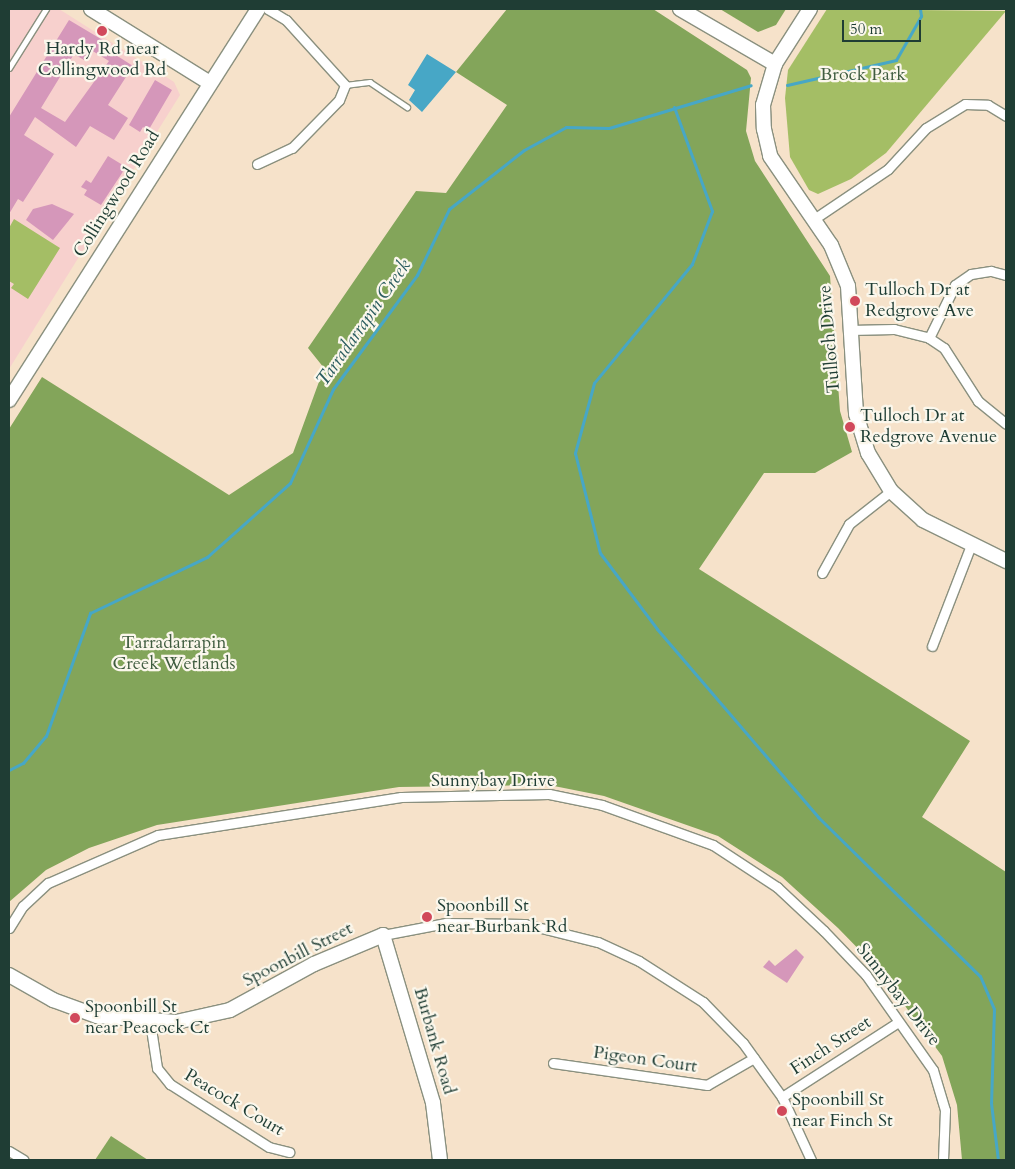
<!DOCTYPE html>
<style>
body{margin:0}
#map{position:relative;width:1015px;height:1169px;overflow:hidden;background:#f6e2ca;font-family:Cardo,serif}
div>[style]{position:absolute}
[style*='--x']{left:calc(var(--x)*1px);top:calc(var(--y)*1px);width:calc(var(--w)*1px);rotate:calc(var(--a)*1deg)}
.built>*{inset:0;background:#f7d0cd}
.green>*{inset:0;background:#a4be65}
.forest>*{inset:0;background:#83a55a}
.water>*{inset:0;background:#47a7c6}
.stream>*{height:3px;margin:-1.5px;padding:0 1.5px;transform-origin:1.5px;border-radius:1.5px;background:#47a7c6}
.building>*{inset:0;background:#d597ba}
.roads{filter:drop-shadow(1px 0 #8a907f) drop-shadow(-1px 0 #8a907f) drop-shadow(0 1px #8a907f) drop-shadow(0 -1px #8a907f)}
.lane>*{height:4.5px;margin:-2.25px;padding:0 2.25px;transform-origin:2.25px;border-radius:2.25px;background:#fff}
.street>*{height:9px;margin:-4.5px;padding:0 4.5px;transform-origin:4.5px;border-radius:4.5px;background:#fff}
.secondary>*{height:14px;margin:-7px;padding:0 7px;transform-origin:7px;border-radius:7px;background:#fff}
.dots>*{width:14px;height:14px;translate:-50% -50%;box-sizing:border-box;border:2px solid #fbf7ec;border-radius:50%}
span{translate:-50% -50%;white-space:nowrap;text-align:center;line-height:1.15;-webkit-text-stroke:4.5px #fbf7ec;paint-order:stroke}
.poi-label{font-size:18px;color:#1f3d34}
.left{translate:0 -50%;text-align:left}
.park-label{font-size:18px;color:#405d40}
.street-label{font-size:18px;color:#1f3d34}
.water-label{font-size:19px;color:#2b5d60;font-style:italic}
.frame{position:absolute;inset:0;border:10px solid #1f3d34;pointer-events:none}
.scale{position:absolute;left:842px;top:20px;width:79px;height:22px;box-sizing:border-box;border:2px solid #1f3d34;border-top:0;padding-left:6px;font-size:15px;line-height:18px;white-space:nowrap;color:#1f3d34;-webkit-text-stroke:4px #fbf7ec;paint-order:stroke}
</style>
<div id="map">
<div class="built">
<i style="clip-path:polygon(9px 9px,59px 9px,174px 82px,180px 95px,9px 369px)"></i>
</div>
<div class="green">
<i style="clip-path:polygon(827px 9px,1006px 11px,886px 153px,851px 179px,818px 194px,809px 190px,790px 157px,785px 98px,788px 70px)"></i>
<i style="clip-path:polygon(14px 219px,60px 248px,28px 299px,11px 288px,14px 284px,9px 281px,9px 228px)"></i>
</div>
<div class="forest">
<i style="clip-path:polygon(507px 9px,653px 9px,747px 70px,751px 78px,746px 131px,755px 161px,830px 276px,840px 411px,852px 452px,815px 473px,764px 473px,699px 569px,970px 741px,922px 817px,1006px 872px,1006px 1160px,962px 1160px,957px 1105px,942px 1056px,877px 968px,838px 928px,782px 877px,718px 836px,604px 796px,549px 785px,399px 787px,157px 825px,89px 848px,46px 870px,9px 902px,9px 429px,42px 377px,229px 495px,293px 453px,324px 368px,308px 348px,416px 191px,446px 193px,507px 105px,456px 72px)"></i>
<i style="clip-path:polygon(720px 9px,786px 9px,776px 25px,758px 32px)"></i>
<i style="clip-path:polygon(111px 1136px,148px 1160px,95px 1160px)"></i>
</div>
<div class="water">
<i style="clip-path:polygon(427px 54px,456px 72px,422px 112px,409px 100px,415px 90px,408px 85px)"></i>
</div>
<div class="stream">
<i style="--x:787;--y:85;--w:112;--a:-12.9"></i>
<i style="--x:896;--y:60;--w:51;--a:-60.4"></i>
<i style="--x:921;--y:16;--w:7;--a:-98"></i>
<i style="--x:674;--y:107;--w:111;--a:69.9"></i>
<i style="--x:712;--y:211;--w:57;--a:110.7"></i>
<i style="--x:692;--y:264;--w:154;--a:129.5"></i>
<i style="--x:594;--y:383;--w:73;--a:105.2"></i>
<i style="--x:575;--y:453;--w:103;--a:76"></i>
<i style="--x:600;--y:553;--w:95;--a:53.1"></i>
<i style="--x:657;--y:629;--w:248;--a:49.4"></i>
<i style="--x:818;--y:817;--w:227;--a:44.5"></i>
<i style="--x:980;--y:976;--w:36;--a:67"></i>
<i style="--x:994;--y:1009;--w:94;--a:91.8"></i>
<i style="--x:991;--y:1103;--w:57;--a:83"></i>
<i style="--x:9;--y:770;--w:16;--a:-27"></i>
<i style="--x:23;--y:763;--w:35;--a:-50"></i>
<i style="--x:46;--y:736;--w:131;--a:-70.3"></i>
<i style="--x:90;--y:613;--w:130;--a:-25.6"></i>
<i style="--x:207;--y:557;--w:111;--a:-41.7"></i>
<i style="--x:290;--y:483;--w:103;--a:-65.4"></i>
<i style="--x:333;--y:389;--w:142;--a:-53.6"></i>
<i style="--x:417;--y:275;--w:73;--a:-64.1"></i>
<i style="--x:449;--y:209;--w:95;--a:-38.2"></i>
<i style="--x:524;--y:150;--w:48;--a:-28.7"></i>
<i style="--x:566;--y:127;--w:43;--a:1.3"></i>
<i style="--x:609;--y:128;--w:148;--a:-16.8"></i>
</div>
<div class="building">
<i style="clip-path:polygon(evenodd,69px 20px,111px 45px,108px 50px,133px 66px,108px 105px,128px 118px,114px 140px,90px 126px,76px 147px,35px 117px,24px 135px,54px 154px,23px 202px,18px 199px,9px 214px,9px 117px,69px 20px,91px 50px,109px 61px,65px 122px,41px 108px,74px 54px,84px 60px,91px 50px)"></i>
<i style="clip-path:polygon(155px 80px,172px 90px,148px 131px,143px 127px,140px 132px,129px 125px)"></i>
<i style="clip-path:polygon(108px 156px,126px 167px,101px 205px,84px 195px,87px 190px,81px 187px,86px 180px,91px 183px)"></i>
<i style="clip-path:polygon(52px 204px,74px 214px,53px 240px,26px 220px,33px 209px)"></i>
<i style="clip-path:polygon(796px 949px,804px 957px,787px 983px,763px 967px,769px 960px,775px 966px)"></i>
</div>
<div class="roads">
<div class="lane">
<i style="--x:9;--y:68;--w:70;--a:-57.9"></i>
<i style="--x:345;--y:85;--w:25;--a:-7"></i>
<i style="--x:370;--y:82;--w:45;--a:34"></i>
</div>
<div class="street">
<i style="--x:257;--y:164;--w:38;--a:-25"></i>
<i style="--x:292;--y:148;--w:67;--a:-45.6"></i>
<i style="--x:339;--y:100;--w:16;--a:-68"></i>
<i style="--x:345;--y:85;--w:88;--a:-132.2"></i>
<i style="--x:286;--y:20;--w:21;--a:-149"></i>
<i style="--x:814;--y:219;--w:89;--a:-34"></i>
<i style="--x:888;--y:169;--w:56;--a:-47.2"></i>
<i style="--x:926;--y:128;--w:46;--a:-31.6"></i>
<i style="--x:965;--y:104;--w:23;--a:2"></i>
<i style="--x:988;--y:105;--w:21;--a:31"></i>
<i style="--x:850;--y:330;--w:44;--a:-1.3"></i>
<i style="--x:894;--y:329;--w:36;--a:14"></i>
<i style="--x:929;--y:338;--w:18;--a:34"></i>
<i style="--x:944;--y:348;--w:63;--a:57.3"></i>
<i style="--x:978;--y:401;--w:36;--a:39"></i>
<i style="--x:929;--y:338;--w:59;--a:-63.9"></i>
<i style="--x:955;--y:285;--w:19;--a:-35"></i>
<i style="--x:971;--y:274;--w:20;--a:-9"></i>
<i style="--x:991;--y:271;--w:16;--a:15"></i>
<i style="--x:822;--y:573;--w:56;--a:-61.1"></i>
<i style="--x:849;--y:524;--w:53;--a:-38.2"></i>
<i style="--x:932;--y:646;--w:108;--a:-68.9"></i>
<i style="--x:9;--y:928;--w:26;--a:-58"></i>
<i style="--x:23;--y:906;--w:34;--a:-43"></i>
<i style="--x:48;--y:883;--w:120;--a:-23.6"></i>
<i style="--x:158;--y:835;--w:246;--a:-8.9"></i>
<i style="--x:401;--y:797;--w:148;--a:-1.2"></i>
<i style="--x:549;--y:794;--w:54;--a:11.7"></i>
<i style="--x:602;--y:805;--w:118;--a:19.8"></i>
<i style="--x:713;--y:845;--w:77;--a:33.3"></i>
<i style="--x:777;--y:887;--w:64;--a:43.1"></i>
<i style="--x:824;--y:931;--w:61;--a:46.3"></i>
<i style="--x:866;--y:975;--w:116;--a:54.8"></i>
<i style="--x:933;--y:1070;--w:42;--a:73.3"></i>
<i style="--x:945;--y:1110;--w:50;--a:92.3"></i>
<i style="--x:383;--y:935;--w:64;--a:-10.8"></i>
<i style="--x:446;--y:923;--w:79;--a:0.7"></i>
<i style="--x:525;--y:924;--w:75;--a:13.9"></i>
<i style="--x:598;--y:942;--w:45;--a:24.9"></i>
<i style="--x:639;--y:961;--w:76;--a:32.6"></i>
<i style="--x:703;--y:1002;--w:57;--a:45.7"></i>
<i style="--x:743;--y:1043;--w:67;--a:54.2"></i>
<i style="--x:782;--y:1097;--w:69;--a:65.3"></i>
<i style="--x:150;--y:1022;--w:47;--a:81.3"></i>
<i style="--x:157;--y:1068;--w:21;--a:51"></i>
<i style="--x:170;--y:1084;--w:117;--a:32.5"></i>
<i style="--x:269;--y:1147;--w:21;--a:14"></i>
<i style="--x:553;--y:1063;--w:156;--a:8.1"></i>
<i style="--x:707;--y:1085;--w:54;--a:-29.9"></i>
<i style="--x:782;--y:1097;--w:137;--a:-32.8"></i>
<i style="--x:9;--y:1151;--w:17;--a:31"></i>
</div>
<div class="secondary">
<i style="--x:91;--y:9;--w:140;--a:31.9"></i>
<i style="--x:680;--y:9;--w:110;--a:30.1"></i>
<i style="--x:810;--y:9;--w:65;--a:122.5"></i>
<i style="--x:775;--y:64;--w:43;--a:106.3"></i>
<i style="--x:763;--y:105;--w:24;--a:88"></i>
<i style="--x:764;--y:129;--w:28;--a:77"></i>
<i style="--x:770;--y:156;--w:108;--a:55.6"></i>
<i style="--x:831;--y:245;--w:44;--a:67.5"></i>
<i style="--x:848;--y:286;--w:128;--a:86.4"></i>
<i style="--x:856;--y:414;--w:41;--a:72.9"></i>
<i style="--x:868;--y:453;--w:44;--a:58.8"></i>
<i style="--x:891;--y:491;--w:43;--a:42.2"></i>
<i style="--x:923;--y:520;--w:93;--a:26.3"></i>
<i style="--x:9;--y:400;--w:464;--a:-57.5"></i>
<i style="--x:9;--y:975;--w:51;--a:29.6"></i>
<i style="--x:53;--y:1000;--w:47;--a:20"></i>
<i style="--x:97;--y:1016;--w:79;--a:4.3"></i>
<i style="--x:176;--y:1022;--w:55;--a:-12.5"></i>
<i style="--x:230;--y:1010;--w:96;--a:-28.7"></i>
<i style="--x:314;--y:964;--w:75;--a:-22.8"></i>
<i style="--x:383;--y:935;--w:175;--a:73.4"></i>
<i style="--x:433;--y:1103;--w:57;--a:83"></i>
</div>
</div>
<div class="dots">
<i style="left:102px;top:31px;background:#d1495b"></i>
<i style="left:855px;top:301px;background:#d1495b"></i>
<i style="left:850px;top:427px;background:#d1495b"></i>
<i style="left:427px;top:917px;background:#d1495b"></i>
<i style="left:75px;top:1018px;background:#d1495b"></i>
<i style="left:782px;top:1111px;background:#d1495b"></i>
</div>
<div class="poi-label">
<span style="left:102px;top:60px">Hardy Rd near<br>Collingwood Rd</span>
<span class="left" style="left:865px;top:301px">Tulloch Dr at<br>Redgrove Ave</span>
<span class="left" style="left:860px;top:427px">Tulloch Dr at<br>Redgrove Avenue</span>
<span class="left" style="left:437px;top:917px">Spoonbill St<br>near Burbank Rd</span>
<span class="left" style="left:85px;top:1018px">Spoonbill St<br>near Peacock Ct</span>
<span class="left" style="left:792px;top:1111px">Spoonbill St<br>near Finch St</span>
</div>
<div class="park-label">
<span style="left:863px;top:75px">Brock Park</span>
<span style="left:174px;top:654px">Tarradarrapin<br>Creek Wetlands</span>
</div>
<div class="street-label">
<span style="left:117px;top:194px;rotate:-58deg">Collingwood Road</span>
<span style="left:830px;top:339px;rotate:-95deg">Tulloch Drive</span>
<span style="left:493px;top:781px">Sunnybay Drive</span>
<span style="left:298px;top:955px;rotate:-27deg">Spoonbill Street</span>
<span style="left:898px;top:995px;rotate:52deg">Sunnybay Drive</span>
<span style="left:434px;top:1041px;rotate:74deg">Burbank Road</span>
<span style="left:831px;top:1046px;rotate:-33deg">Finch Street</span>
<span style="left:645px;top:1060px;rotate:8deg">Pigeon Court</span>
<span style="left:234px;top:1103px;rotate:31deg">Peacock Court</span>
</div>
<div class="water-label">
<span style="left:364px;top:323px;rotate:-55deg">Tarradarrapin Creek</span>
</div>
<div class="frame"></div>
<div class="scale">50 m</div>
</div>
